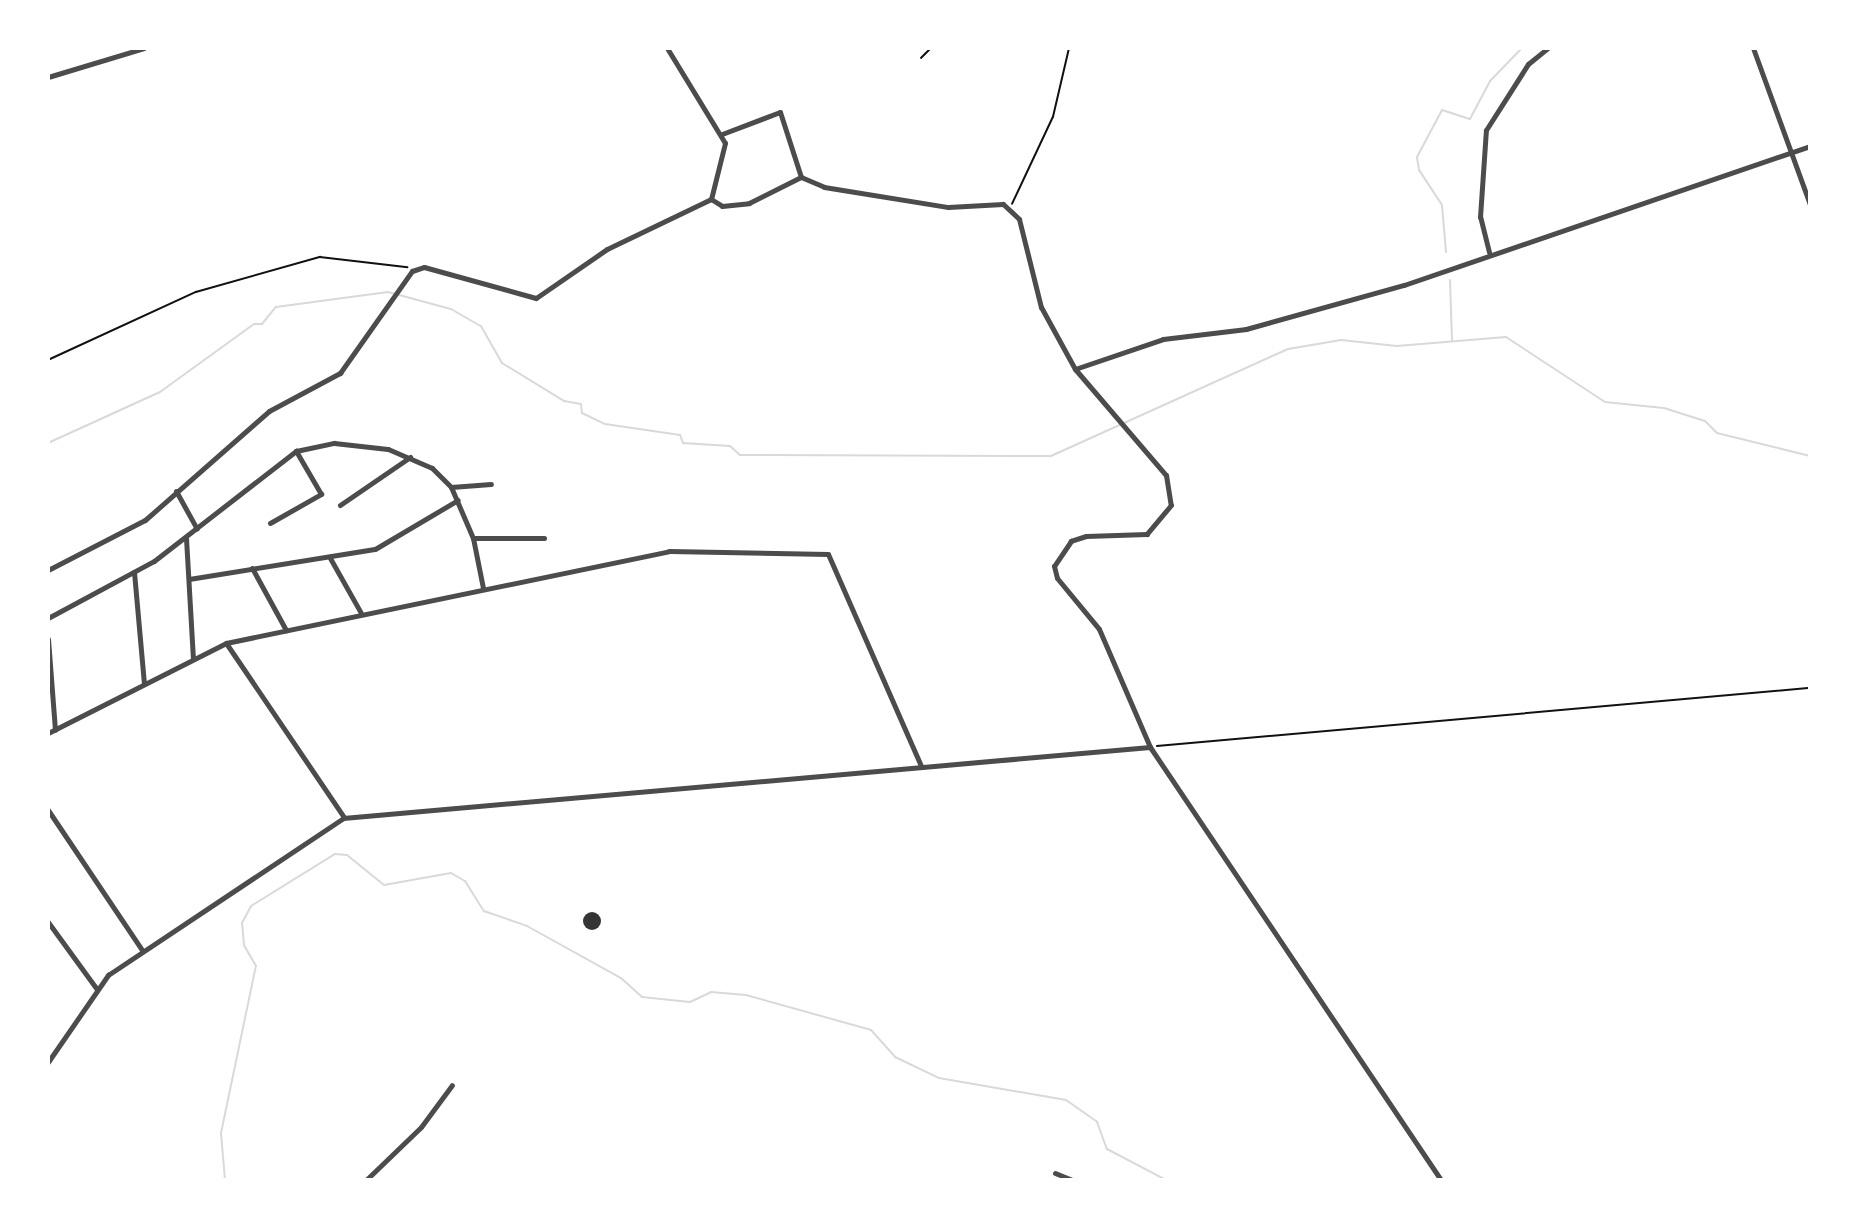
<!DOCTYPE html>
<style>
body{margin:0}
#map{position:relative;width:1858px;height:1228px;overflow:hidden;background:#fff;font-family:"PT Sans Narrow",sans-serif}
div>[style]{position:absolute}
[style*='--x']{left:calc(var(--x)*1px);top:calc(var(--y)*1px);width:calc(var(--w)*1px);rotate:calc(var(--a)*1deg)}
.stream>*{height:2px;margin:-1px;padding:0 1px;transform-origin:1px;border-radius:1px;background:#d9d9d9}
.building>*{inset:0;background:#353535}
.round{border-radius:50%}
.path>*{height:1.5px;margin:-0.75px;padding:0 0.75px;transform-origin:0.75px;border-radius:0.75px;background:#111}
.minor>*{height:5px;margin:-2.5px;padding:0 2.5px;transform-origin:2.5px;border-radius:2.5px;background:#4c4c4c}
span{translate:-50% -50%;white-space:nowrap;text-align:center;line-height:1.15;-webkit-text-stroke:4.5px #fff;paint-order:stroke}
.frame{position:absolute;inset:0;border:50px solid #fff;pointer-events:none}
</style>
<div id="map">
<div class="stream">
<i style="--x:1446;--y:252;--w:47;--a:-94.9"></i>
<i style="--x:1442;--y:205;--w:42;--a:-123.3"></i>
<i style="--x:1419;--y:170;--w:13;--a:-99"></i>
<i style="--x:1417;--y:157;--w:53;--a:-62"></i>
<i style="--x:1442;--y:110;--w:29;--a:18"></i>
<i style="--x:1470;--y:119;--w:43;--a:-62.2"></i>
<i style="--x:1490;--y:81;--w:46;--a:-45.9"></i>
<i style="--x:1450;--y:280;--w:60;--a:88.1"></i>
<i style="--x:48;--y:443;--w:123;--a:-24.5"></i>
<i style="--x:160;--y:392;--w:116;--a:-35.9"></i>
<i style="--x:254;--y:324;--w:8;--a:0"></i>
<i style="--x:262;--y:324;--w:22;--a:-51"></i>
<i style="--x:276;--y:307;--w:113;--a:-7.6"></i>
<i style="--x:388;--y:292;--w:65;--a:15.1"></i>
<i style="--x:451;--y:309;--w:34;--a:30"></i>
<i style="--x:481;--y:326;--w:43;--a:60.4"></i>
<i style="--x:502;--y:363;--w:73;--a:31.5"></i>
<i style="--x:564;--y:401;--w:17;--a:10"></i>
<i style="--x:581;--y:404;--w:9;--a:84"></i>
<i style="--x:582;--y:413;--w:25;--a:26"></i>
<i style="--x:605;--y:424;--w:76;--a:8.3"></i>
<i style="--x:680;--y:435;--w:9;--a:69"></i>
<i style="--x:683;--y:443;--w:47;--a:3.7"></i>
<i style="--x:730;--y:446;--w:13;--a:42"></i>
<i style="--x:740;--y:455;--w:311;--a:0.2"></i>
<i style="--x:1051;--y:456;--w:260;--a:-24.3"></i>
<i style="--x:1288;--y:349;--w:54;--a:-9.6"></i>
<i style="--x:1341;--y:340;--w:56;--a:6.1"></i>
<i style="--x:1397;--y:346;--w:109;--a:-4.7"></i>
<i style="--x:1506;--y:337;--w:118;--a:33.3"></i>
<i style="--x:1605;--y:402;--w:59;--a:5.8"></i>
<i style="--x:1664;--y:408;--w:43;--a:17.6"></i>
<i style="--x:1705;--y:421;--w:17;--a:45"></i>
<i style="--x:1717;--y:433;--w:96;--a:13.9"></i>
<i style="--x:225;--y:1180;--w:47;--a:-94.9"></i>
<i style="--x:221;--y:1133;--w:171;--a:-78.2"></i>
<i style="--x:256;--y:966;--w:24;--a:-120"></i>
<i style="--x:244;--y:945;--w:22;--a:-95"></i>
<i style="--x:242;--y:923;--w:19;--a:-62"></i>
<i style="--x:251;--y:906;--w:99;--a:-31.8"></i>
<i style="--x:335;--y:854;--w:12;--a:5"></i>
<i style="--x:347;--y:855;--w:48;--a:39"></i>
<i style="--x:384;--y:885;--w:68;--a:-10.2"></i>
<i style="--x:451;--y:873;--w:16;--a:30"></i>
<i style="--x:465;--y:881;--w:36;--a:58"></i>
<i style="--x:484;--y:911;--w:46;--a:19.2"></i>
<i style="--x:527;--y:926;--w:107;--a:29"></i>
<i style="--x:621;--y:978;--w:28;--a:42"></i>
<i style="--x:642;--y:997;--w:48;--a:5.9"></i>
<i style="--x:690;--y:1002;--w:23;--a:-25"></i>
<i style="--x:711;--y:992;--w:35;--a:5"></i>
<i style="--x:746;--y:995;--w:130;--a:15.6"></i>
<i style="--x:871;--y:1030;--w:36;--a:48"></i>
<i style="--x:895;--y:1057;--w:49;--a:25.5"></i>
<i style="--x:939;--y:1078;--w:129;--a:9.8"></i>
<i style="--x:1066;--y:1100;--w:38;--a:35"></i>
<i style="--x:1097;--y:1122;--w:29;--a:70"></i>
<i style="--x:1107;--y:1149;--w:67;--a:27.7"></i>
</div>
<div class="building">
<i class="round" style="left:583px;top:912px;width:18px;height:18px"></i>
</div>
<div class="path">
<i style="--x:921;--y:58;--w:14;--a:-45"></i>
<i style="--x:1012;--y:204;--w:96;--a:-64.8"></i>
<i style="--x:1053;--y:117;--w:71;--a:-76.9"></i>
<i style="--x:48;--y:360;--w:163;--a:-24.7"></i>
<i style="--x:196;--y:292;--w:129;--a:-15.8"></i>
<i style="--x:320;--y:257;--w:88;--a:6.6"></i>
<i style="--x:1157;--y:746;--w:656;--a:-5.08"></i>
</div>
<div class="minor">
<i style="--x:667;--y:48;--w:111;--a:58.6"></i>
<i style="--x:725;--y:143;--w:58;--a:104"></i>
<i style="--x:1753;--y:48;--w:167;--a:70"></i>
<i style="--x:48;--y:77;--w:100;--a:-16.8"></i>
<i style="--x:722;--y:134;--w:62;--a:-20.8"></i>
<i style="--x:780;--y:112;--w:68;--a:72.1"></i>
<i style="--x:711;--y:199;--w:13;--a:32"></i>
<i style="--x:722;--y:206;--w:27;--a:-6"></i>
<i style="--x:749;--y:203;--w:58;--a:-26.6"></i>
<i style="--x:801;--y:177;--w:25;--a:23"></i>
<i style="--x:824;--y:187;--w:126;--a:9.2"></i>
<i style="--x:948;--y:207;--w:55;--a:-3.1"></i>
<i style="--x:1003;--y:204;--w:22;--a:43"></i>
<i style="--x:1019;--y:219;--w:91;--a:76"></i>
<i style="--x:1041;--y:307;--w:71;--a:61.3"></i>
<i style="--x:1075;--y:369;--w:93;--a:-18.8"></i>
<i style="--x:1163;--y:339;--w:84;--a:-6.9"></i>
<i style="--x:1246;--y:329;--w:164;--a:-15.6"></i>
<i style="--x:1404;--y:285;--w:429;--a:-18.9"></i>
<i style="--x:1489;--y:252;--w:36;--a:-104"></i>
<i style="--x:1480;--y:217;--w:87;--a:-86.1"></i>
<i style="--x:1486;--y:130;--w:78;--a:-57.5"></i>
<i style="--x:1528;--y:64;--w:26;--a:-39"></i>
<i style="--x:1075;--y:369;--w:140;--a:49.4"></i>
<i style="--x:1166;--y:475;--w:30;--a:81"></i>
<i style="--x:1171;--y:505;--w:38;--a:130"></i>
<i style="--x:1147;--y:534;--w:61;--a:178.1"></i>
<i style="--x:1086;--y:536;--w:16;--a:162"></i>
<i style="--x:1071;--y:541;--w:30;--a:124"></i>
<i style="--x:1054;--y:566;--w:12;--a:76"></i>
<i style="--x:1057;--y:578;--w:66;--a:50.5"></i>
<i style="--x:1099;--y:629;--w:129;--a:66.6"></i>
<i style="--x:1150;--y:747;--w:522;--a:56.1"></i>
<i style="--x:451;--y:487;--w:40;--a:-4.3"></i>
<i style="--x:176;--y:491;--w:43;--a:61.1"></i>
<i style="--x:340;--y:505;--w:85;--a:-34.4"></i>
<i style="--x:270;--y:523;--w:59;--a:-29.6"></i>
<i style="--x:321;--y:494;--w:50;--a:-120.2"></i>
<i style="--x:186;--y:538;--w:120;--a:86.7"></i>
<i style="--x:473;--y:538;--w:71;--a:0"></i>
<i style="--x:330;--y:558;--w:63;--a:60.6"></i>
<i style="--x:252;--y:568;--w:71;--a:61.3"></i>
<i style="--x:48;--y:570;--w:109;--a:-27.3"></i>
<i style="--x:145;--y:520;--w:165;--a:-41.3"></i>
<i style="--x:269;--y:411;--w:81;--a:-28.2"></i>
<i style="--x:340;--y:373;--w:125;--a:-54.8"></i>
<i style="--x:412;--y:271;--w:13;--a:-18"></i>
<i style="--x:424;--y:267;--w:116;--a:15.5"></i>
<i style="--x:536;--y:298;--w:86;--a:-34.6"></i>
<i style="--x:607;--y:249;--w:115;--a:-25.7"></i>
<i style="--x:134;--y:572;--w:112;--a:84.9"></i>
<i style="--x:189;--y:579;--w:188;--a:-9.2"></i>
<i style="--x:375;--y:549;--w:96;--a:-30.6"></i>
<i style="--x:48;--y:618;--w:120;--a:-28.3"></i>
<i style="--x:154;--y:561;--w:180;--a:-37.8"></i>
<i style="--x:296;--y:451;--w:39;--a:-12"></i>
<i style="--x:334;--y:443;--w:54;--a:6.3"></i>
<i style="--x:388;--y:449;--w:48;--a:23.4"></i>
<i style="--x:432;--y:468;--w:27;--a:45"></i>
<i style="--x:451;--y:487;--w:56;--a:66.7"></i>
<i style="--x:473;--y:538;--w:51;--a:78.7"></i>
<i style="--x:48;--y:639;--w:91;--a:85.6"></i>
<i style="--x:226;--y:643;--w:210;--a:55.9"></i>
<i style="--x:48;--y:733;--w:199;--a:-26.8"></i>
<i style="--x:226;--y:643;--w:452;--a:-11.7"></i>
<i style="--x:669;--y:551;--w:159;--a:1.1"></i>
<i style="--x:828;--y:554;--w:232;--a:66.3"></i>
<i style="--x:48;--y:810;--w:169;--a:56.1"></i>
<i style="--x:48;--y:922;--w:82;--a:54"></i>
<i style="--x:48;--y:1062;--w:106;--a:-55.4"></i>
<i style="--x:108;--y:975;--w:283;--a:-33.7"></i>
<i style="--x:343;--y:818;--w:810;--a:-5.03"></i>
<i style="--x:1055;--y:1173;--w:18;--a:22"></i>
<i style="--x:366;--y:1180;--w:76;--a:-43.9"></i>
<i style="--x:421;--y:1127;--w:52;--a:-53.6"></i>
</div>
<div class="frame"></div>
</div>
